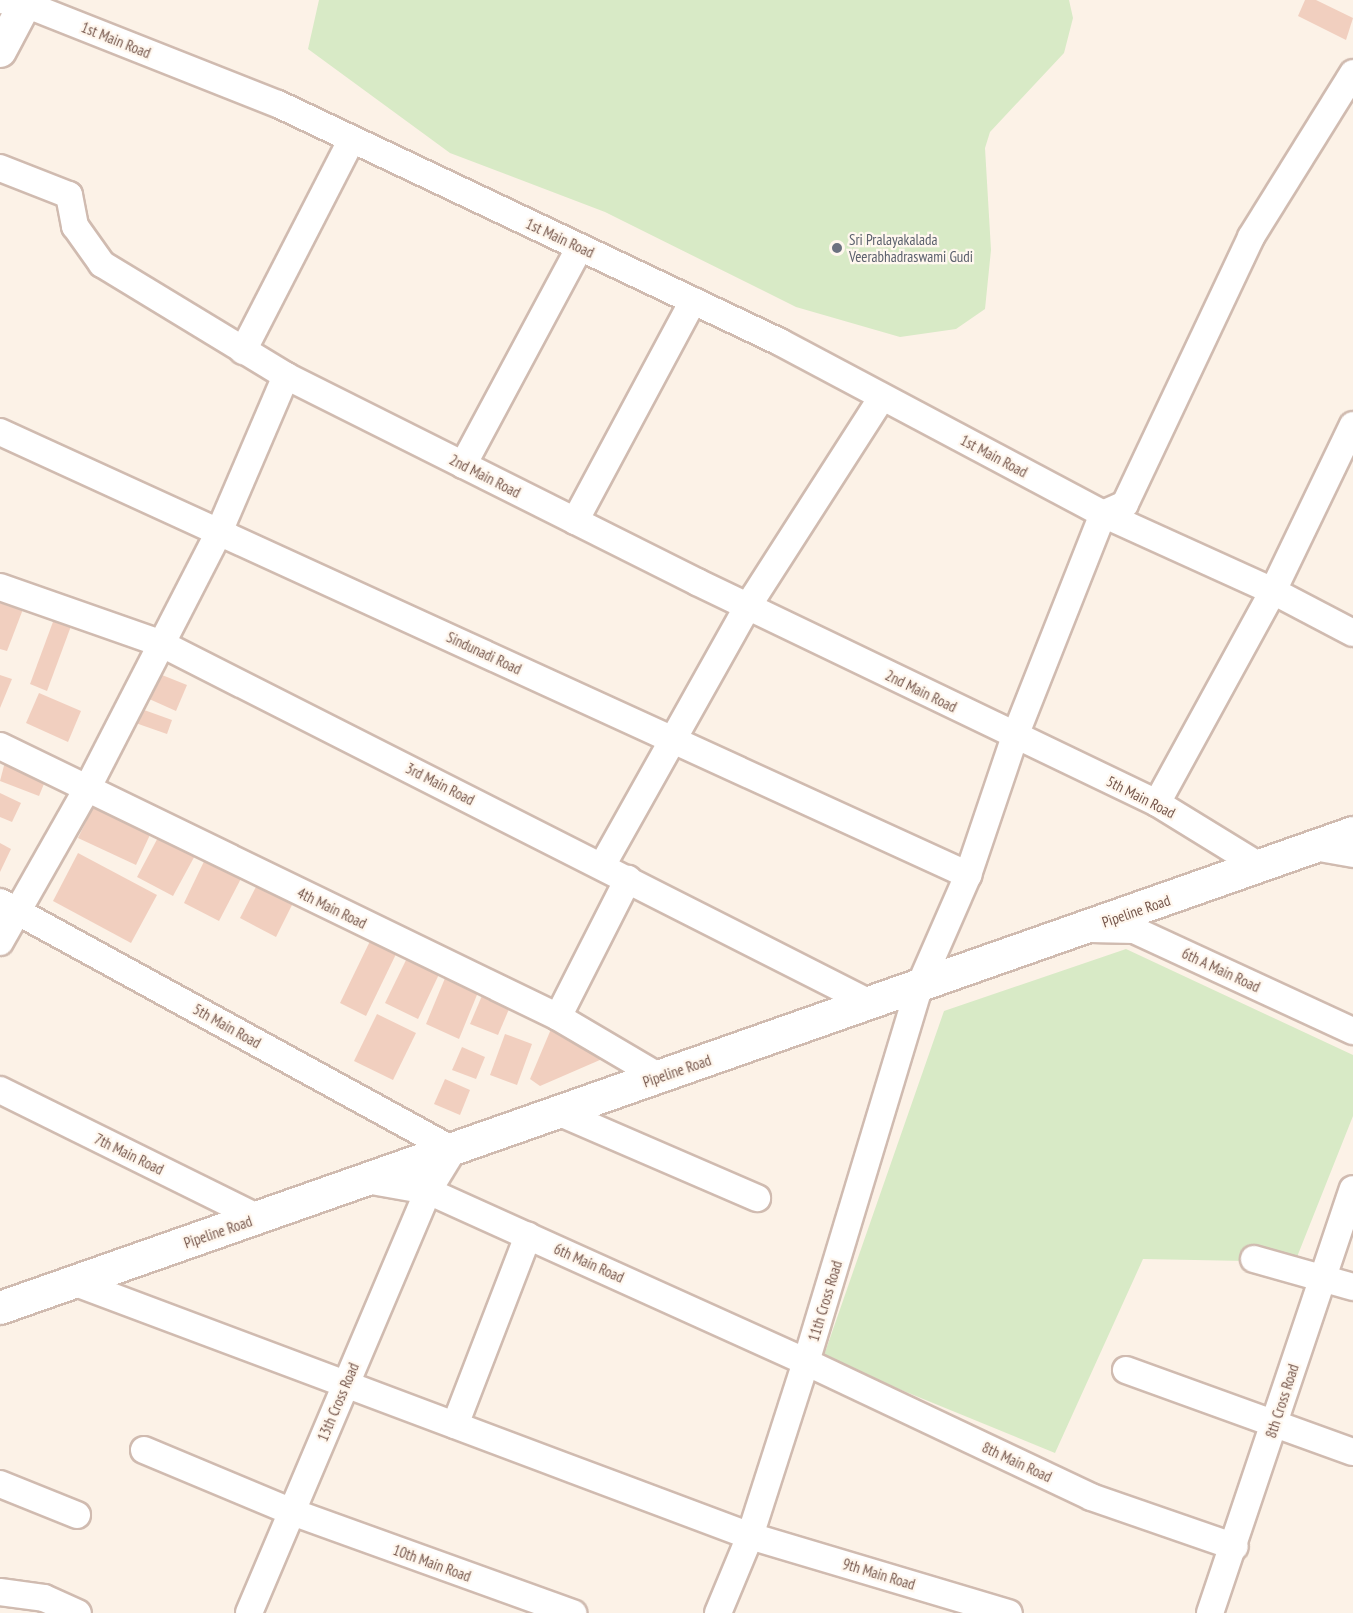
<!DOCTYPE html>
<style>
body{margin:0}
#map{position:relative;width:1353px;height:1613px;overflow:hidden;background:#fcf2e7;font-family:"PT Sans Narrow",sans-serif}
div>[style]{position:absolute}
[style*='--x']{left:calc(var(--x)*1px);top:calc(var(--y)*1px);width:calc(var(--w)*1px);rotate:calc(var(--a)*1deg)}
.green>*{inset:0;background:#d8eac6}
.building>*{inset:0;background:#f1cfbf}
.roads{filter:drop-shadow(2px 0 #d0bbb0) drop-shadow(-2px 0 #d0bbb0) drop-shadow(0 2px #d0bbb0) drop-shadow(0 -2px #d0bbb0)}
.minor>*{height:26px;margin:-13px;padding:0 13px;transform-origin:13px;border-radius:13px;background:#fff}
.tertiary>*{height:32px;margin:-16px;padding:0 16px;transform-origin:16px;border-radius:16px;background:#fff}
.dots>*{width:16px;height:16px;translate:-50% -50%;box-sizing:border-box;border:3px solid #fff7ee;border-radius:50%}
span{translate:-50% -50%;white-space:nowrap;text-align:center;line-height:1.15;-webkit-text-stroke:4.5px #fff7ee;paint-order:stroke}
.street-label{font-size:15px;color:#76574c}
.worship-label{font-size:15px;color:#5b616d}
.left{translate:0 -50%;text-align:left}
</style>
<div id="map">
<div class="green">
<i style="clip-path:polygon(319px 0,1069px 0,1073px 18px,1064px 53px,990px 132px,985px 148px,991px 250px,985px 309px,956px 329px,900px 337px,796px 307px,605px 212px,450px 153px,308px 49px)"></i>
<i style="clip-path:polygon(1126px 949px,1353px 1055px,1353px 1116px,1295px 1262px,1143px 1259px,1055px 1453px,823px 1358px,944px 1011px)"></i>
</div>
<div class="building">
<i style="clip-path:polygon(1305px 0,1316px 0,1353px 18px,1346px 40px,1298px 16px)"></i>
<i style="clip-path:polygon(0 595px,25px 604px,7px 651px,0 649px)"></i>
<i style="clip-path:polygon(57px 611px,74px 618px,47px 691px,30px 684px)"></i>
<i style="clip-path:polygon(157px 673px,187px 685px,176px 711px,147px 698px)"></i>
<i style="clip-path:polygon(0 675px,12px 679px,0 708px)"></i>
<i style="clip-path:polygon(39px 693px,81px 711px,68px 742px,26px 723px)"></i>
<i style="clip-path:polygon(133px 706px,172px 720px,167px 734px,127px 720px)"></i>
<i style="clip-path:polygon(6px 758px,48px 774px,39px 796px,0 781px)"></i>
<i style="clip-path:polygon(0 793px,21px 803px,12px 822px,0 817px)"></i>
<i style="clip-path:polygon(98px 797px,155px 824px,136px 865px,78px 838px)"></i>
<i style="clip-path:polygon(162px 830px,198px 850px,173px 896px,137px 877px)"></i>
<i style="clip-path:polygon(0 843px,11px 849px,0 872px)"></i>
<i style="clip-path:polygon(209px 851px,246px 869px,219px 921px,184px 903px)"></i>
<i style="clip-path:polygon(78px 853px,157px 895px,131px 943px,53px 901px)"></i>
<i style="clip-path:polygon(260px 879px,296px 897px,276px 937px,240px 918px)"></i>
<i style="clip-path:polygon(372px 937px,398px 950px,366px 1016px,340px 1003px)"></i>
<i style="clip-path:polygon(409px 954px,441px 970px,418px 1019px,385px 1003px)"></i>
<i style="clip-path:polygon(448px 971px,481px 985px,459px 1039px,426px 1024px)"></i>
<i style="clip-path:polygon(484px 991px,512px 1002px,498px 1035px,470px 1024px)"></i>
<i style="clip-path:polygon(377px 1014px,416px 1033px,393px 1080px,354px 1061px)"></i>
<i style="clip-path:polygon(554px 1022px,616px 1053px,540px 1086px,530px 1079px)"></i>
<i style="clip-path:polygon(505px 1034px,532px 1044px,517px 1085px,490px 1075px)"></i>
<i style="clip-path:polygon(462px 1047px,485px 1057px,476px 1079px,452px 1070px)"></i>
<i style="clip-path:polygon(445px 1079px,470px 1090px,460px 1115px,434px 1104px)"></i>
</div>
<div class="roads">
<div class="minor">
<i style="--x:0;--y:0;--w:25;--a:9"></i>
<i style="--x:25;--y:4;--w:272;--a:21.6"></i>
<i style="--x:278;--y:104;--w:556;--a:25.37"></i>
<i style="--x:780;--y:342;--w:366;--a:28"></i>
<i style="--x:1103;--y:514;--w:187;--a:24.4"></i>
<i style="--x:1273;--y:591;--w:90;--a:27.7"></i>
<i style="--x:0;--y:168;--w:74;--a:21.4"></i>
<i style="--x:69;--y:195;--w:32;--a:79"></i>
<i style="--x:75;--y:226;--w:47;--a:54.6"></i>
<i style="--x:102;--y:264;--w:215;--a:31.3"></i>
<i style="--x:286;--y:376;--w:460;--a:26.6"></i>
<i style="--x:697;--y:582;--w:510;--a:25.66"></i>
<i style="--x:1157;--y:803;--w:122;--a:31.6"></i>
<i style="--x:243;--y:351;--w:238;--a:-62.8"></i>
<i style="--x:0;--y:432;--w:1065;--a:24.59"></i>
<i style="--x:463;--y:465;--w:247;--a:-61.8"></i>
<i style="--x:575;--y:521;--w:250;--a:-61.8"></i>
<i style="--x:0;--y:587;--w:170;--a:19.3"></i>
<i style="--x:160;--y:643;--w:796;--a:26.89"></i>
<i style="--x:0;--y:746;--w:620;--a:25.9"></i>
<i style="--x:558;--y:1017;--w:118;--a:30.5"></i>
<i style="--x:1157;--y:803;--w:242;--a:-61.3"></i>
<i style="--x:1273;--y:591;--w:184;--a:-64.3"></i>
<i style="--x:1314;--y:847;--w:40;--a:10"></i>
<i style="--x:602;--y:866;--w:298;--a:-60.7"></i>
<i style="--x:748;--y:606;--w:248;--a:-57.3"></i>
<i style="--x:0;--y:902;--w:516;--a:28.7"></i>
<i style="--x:453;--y:1150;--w:48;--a:121.4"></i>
<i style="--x:428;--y:1191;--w:458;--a:113"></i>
<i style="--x:1091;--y:929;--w:43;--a:1.3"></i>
<i style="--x:1134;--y:930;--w:241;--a:24.8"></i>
<i style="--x:0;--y:942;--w:176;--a:-60.4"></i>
<i style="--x:87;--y:789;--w:289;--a:-62.8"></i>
<i style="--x:219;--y:532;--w:170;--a:-66.8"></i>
<i style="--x:558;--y:1017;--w:155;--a:-63.1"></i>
<i style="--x:0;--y:1090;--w:289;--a:26.3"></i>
<i style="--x:558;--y:1112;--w:217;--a:23.4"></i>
<i style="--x:366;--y:1180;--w:63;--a:10.1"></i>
<i style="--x:428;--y:1191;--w:415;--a:24.3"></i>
<i style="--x:806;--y:1362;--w:315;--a:25.3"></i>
<i style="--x:1091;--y:1497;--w:152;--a:19.1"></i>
<i style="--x:1254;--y:1259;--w:103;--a:15.8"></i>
<i style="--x:76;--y:1283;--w:720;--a:20.57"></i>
<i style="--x:750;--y:1536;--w:270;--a:16.6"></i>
<i style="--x:1126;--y:1370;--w:241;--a:19.9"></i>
<i style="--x:455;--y:1425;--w:203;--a:-68.9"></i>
<i style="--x:144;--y:1450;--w:160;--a:22.7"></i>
<i style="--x:292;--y:1512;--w:299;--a:19.8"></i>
<i style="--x:0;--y:1484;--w:83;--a:21.9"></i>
<i style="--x:0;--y:1592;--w:44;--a:7.8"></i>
<i style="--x:44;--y:1598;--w:37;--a:24"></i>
<i style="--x:718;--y:1613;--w:83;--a:-67.4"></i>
<i style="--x:750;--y:1536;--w:183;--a:-72.2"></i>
<i style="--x:806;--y:1362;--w:394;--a:-73.2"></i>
<i style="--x:920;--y:985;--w:120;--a:-66.4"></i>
<i style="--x:968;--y:875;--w:147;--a:-71.3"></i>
<i style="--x:1015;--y:736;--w:239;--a:-68.4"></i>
<i style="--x:1103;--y:514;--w:24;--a:-24"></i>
<i style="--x:1125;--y:504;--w:295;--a:-64.7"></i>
<i style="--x:1251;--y:237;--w:193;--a:-58.1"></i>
<i style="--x:1210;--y:1613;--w:447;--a:-71.4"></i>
</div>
<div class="tertiary">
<i style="--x:0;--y:51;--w:58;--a:-62.1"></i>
<i style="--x:0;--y:1308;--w:1434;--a:-19.34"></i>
</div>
</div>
<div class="dots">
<i style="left:837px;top:248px;background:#6b7280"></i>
</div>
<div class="street-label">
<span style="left:116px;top:40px;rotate:22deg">1st Main Road</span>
<span style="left:560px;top:238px;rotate:25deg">1st Main Road</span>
<span style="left:994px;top:456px;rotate:28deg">1st Main Road</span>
<span style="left:485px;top:476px;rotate:27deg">2nd Main Road</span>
<span style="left:484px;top:653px;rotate:25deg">Sindunadi Road</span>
<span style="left:921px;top:691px;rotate:26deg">2nd Main Road</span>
<span style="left:440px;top:784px;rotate:27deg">3rd Main Road</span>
<span style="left:1141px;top:797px;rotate:27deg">5th Main Road</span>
<span style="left:332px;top:908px;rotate:26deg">4th Main Road</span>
<span style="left:1136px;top:911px;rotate:-19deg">Pipeline Road</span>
<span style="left:1221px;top:970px;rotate:25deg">6th A Main Road</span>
<span style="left:227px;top:1026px;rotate:29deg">5th Main Road</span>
<span style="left:677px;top:1071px;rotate:-19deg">Pipeline Road</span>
<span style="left:129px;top:1154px;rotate:26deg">7th Main Road</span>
<span style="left:218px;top:1232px;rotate:-19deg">Pipeline Road</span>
<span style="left:589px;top:1263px;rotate:24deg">6th Main Road</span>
<span style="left:825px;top:1301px;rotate:-73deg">11th Cross Road</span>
<span style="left:1282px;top:1401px;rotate:-72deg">8th Cross Road</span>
<span style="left:338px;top:1402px;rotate:-67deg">13th Cross Road</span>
<span style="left:1017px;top:1462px;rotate:25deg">8th Main Road</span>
<span style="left:432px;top:1563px;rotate:20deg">10th Main Road</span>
<span style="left:879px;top:1574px;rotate:17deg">9th Main Road</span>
</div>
<div class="worship-label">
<span class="left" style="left:849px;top:248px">Sri Pralayakalada<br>Veerabhadraswami Gudi</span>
</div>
</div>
